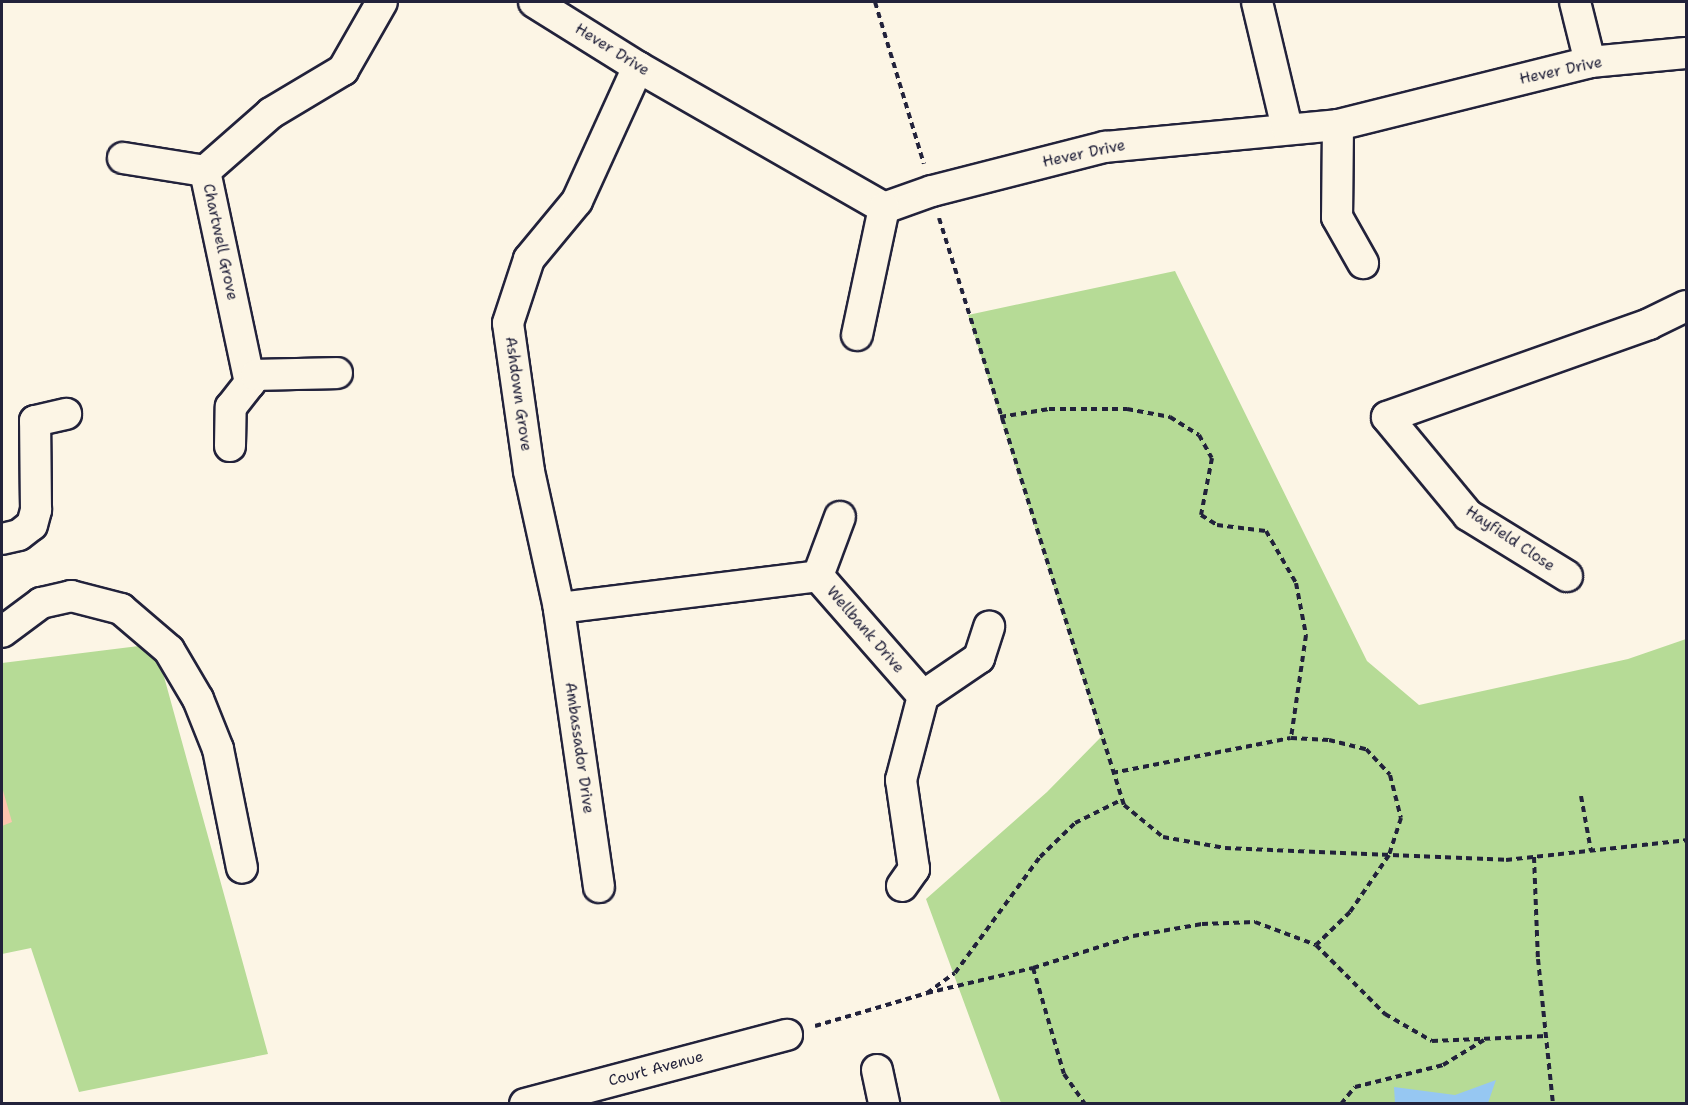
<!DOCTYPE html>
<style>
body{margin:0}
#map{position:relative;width:1688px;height:1105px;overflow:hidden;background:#fcf5e5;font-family:"Shantell Sans",sans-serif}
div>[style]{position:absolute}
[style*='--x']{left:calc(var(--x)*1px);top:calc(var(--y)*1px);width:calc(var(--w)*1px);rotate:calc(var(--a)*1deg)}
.green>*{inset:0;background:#b6db96}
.water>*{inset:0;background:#96c7f2}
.building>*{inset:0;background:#fcc5af}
.path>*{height:4px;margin-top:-2px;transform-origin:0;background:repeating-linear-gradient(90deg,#22223b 0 6px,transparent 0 10.5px)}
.roads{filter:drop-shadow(2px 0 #22223b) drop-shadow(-2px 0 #22223b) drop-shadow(0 2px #22223b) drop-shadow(0 -2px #22223b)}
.minor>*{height:30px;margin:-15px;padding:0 15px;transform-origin:15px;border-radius:15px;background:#fcf5e5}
span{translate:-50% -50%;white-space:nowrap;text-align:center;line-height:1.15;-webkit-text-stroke:4.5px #fcf5e5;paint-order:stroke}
.street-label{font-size:15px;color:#22223b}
.frame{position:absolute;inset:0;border:3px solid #22223b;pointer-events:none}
</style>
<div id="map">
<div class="green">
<i style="clip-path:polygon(1175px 271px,1367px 661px,1419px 705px,1628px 659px,1686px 639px,1686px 1103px,1001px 1103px,926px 899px,1047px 792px,1101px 737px,968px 315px)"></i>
<i style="clip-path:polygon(155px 644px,268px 1054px,79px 1092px,31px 948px,2px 954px,2px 663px)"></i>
</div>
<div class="water">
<i style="clip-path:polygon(1496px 1080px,1488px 1103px,1395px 1103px,1394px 1087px,1455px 1095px)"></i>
</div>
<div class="building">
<i style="clip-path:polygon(2px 787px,12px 822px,2px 826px)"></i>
</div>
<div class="path">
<i style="--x:875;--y:2;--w:169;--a:73.2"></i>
<i style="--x:939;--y:218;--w:615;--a:72.51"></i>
<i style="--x:1124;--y:805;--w:50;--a:39.4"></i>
<i style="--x:1163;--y:837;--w:63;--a:10.1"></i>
<i style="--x:1225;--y:848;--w:281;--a:2.4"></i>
<i style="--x:1506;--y:860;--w:181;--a:-6.3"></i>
<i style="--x:1000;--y:417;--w:50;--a:-9.3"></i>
<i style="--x:1049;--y:409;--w:78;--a:0"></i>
<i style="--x:1127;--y:409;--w:44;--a:10.5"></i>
<i style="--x:1170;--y:417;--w:34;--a:32"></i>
<i style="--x:1199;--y:435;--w:26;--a:61"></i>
<i style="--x:1212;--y:458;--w:58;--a:100.9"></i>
<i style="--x:1201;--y:515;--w:19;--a:32"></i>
<i style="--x:1217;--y:525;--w:49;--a:7"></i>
<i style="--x:1266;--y:531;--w:60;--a:60"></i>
<i style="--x:1296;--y:583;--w:53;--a:79.1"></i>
<i style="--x:1306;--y:635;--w:104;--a:98.3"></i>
<i style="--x:1112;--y:773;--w:182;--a:-11.1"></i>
<i style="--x:1291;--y:738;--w:38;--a:3"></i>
<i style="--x:1329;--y:740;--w:38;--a:14"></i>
<i style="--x:1366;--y:749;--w:35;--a:47"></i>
<i style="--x:1390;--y:775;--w:44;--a:75.7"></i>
<i style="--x:1401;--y:818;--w:39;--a:108"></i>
<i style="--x:1389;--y:855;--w:69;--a:124.4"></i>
<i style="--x:1350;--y:912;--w:47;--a:135.9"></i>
<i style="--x:1581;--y:796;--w:56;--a:79.7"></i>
<i style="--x:1534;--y:857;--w:102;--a:87.8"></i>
<i style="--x:1538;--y:959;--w:146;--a:84.1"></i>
<i style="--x:1033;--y:968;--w:110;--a:73.7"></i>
<i style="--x:1064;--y:1074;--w:37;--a:55"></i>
<i style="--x:927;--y:993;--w:109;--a:-13.3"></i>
<i style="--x:1033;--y:968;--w:105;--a:-17.7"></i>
<i style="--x:1133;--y:936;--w:70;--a:-9.9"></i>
<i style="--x:1202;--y:924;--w:53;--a:-2.2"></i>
<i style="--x:1255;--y:922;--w:65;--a:20.7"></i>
<i style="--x:1316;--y:945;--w:98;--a:45"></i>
<i style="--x:1385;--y:1014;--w:54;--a:29.9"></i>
<i style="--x:1432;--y:1041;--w:114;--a:-2.5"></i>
<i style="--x:815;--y:1026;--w:117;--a:-16.4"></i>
<i style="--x:927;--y:993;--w:34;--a:-36"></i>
<i style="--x:955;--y:973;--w:144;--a:-53.8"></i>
<i style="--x:1040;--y:857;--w:49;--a:-44.2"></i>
<i style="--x:1075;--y:823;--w:51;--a:-26.6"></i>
<i style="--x:1341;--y:1104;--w:22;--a:-51"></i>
<i style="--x:1355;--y:1087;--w:91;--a:-14"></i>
<i style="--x:1443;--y:1065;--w:48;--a:-31.4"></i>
</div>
<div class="roads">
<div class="minor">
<i style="--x:534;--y:2;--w:123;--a:32"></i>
<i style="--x:638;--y:67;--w:284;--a:29.8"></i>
<i style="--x:884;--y:208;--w:51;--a:-19.5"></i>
<i style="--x:932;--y:191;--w:179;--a:-14.3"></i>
<i style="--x:1105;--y:147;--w:234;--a:-5.4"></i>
<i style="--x:1338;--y:125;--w:260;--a:-14"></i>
<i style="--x:1590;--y:62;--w:96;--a:-5.4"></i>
<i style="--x:1257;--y:2;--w:130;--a:76.6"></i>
<i style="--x:1575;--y:2;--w:62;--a:76"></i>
<i style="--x:1338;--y:125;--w:92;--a:90.6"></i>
<i style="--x:1337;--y:217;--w:53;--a:60.5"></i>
<i style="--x:123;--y:158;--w:83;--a:9"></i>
<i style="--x:857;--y:335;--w:130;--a:-78"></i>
<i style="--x:250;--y:383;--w:217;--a:-102"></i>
<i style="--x:205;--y:171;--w:88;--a:-41.3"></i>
<i style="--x:271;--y:113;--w:84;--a:-30.8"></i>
<i style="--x:343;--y:70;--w:78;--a:-60.2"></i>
<i style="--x:230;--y:446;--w:39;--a:-89"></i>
<i style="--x:231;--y:407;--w:41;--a:-52"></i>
<i style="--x:256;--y:375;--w:81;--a:-1.4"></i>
<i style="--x:2;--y:539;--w:17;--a:-13"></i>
<i style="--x:19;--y:535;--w:16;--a:-38"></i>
<i style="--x:32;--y:525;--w:16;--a:-75"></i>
<i style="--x:36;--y:510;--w:89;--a:-90.6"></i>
<i style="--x:35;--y:421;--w:32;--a:-13"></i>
<i style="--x:818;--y:576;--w:63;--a:-69.6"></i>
<i style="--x:1567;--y:576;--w:116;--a:-148.4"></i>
<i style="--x:1468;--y:515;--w:127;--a:-129.6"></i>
<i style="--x:1387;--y:417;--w:278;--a:-19.5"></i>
<i style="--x:1649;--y:324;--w:41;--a:-25.9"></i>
<i style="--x:559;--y:608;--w:261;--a:-7"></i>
<i style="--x:818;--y:576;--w:159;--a:48.8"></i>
<i style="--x:923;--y:696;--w:68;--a:-34.2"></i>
<i style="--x:979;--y:658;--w:33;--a:-72"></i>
<i style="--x:2;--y:632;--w:49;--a:-36.6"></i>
<i style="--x:41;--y:603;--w:31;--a:-13"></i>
<i style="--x:71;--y:596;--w:52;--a:14.6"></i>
<i style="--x:121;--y:609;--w:63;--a:40.5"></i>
<i style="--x:169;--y:650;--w:57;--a:59.4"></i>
<i style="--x:198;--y:699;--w:54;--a:68.2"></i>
<i style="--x:218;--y:749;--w:121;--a:78.6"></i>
<i style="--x:902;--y:886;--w:21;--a:-55"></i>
<i style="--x:914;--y:869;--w:90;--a:-98.3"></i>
<i style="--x:901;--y:780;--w:87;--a:-75.3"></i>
<i style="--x:599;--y:887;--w:282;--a:-98.2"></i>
<i style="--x:559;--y:608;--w:140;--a:-102.4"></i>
<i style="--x:529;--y:471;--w:149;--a:-98.1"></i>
<i style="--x:508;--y:323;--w:67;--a:-71.8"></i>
<i style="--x:529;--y:259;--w:75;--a:-50.4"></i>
<i style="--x:577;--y:201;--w:147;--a:-65.5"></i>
<i style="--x:877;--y:1070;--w:35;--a:78"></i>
<i style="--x:525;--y:1104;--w:271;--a:-14.8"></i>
</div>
</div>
<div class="street-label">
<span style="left:612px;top:50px;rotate:32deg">Hever Drive</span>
<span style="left:1561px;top:71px;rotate:-12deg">Hever Drive</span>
<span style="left:1084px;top:154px;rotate:-12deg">Hever Drive</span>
<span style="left:220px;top:242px;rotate:78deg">Chartwell Grove</span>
<span style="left:518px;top:394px;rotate:82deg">Ashdown Grove</span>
<span style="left:1510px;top:539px;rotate:34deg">Hayfield Close</span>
<span style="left:865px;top:630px;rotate:49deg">Wellbank Drive</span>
<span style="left:579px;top:748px;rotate:82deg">Ambassador Drive</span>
<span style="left:656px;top:1069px;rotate:-15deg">Court Avenue</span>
</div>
<div class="frame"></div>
</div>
